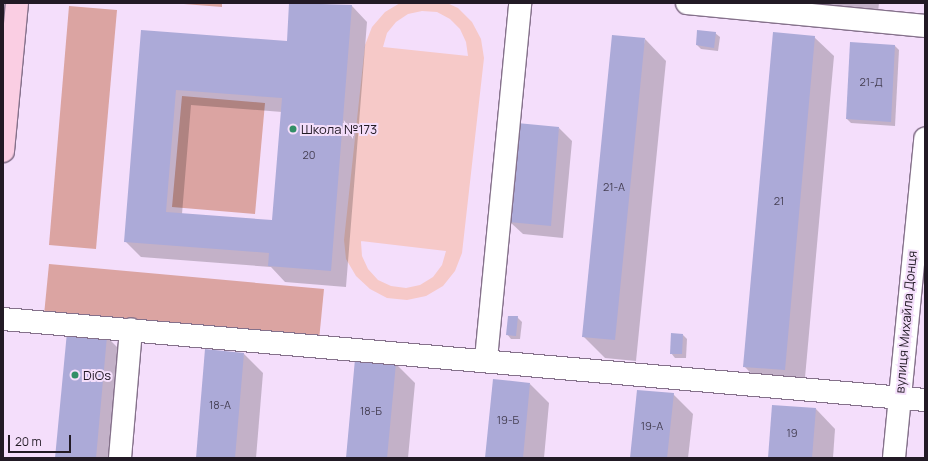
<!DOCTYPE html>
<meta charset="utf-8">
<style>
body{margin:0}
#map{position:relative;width:928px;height:461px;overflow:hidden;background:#f4defb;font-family:Manrope,sans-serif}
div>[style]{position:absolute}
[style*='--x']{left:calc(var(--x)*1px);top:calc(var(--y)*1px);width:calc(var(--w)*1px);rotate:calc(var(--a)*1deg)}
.green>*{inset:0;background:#f6c9c8}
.forest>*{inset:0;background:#dba4a2}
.shadow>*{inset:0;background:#0003}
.building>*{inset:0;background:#acaad8}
.roads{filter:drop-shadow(1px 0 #85718b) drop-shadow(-1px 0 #85718b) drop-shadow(0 1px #85718b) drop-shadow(0 -1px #85718b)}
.minor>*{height:22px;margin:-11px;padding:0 11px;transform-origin:11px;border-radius:11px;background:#fff}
.major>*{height:22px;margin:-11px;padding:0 11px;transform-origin:11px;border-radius:11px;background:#facee3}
.dots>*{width:11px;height:11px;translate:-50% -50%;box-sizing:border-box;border:2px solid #f4defb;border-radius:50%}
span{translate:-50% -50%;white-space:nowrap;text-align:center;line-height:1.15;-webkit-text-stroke:4px #f4defb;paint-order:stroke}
.number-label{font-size:11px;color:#443e52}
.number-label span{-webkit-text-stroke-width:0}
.poi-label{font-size:13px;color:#221a25}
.left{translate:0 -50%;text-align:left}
.street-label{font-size:13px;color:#221a25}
.frame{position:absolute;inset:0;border:4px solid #221a25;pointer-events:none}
.scale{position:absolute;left:8px;top:435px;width:63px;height:18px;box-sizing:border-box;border:2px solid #221a25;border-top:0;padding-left:5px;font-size:12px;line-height:14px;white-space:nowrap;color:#221a25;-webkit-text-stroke:3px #f4defb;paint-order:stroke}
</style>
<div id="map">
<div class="green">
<i style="clip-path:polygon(evenodd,400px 3px,447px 3px,458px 8px,472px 22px,481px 39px,484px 58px,462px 253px,455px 271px,443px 286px,426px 296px,407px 300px,387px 298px,370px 289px,356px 276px,346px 259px,344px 240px,365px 45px,372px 27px,385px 12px,400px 3px,422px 11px,437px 12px,450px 19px,460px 29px,466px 42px,468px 56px,383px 47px,387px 33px,396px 22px,408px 14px,422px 11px,400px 3px,361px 242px,361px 241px,446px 251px,442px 265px,433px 277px,420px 285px,406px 288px,391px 286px,378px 280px,368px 269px,362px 256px,361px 242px)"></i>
</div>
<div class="forest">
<i style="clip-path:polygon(171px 3px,222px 3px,222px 7px)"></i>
<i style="clip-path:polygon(69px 6px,117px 10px,96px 249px,49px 245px)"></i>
<i style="clip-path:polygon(182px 96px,265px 103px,255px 214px,172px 207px)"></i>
<i style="clip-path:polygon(49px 264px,324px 289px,319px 340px,44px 315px)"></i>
</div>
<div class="shadow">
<i style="clip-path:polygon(evenodd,290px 3px,352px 6px,367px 22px,346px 287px,285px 282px,271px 267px,141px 257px,125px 241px,142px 31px,288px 42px,290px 3px,191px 105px,282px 112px,273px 221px,182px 214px,191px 105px)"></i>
<i style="clip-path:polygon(822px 3px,879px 3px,877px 22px,837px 18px)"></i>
<i style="clip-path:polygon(715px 33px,720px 37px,718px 51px,701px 49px,697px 45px)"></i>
<i style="clip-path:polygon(814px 37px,834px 56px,804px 389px,763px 386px,744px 366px)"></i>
<i style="clip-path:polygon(645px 39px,666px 61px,636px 361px,605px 358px,583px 336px)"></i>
<i style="clip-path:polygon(851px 43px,895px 46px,899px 50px,895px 126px,851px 123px,847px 119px)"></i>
<i style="clip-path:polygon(559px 128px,572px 141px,563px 238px,523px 234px,510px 222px)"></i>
<i style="clip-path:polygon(517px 317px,522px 322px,520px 339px,511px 339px,507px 334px)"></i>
<i style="clip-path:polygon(683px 335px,687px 339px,686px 358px,675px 358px,671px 353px)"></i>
<i style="clip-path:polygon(107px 337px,126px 356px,117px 458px,56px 458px)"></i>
<i style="clip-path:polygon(244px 354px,263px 373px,256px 458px,197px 458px)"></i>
<i style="clip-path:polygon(396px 364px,415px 383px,408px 458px,347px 458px)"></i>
<i style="clip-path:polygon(530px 384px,549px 403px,544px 458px,486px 458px)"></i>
<i style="clip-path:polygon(673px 394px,693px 414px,688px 458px,631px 458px)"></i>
<i style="clip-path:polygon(816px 409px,835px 429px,833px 458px,769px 458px)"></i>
</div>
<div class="building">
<i style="clip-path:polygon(evenodd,289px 3px,352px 5px,331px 271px,268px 266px,269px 253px,124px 242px,141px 30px,287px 41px,289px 3px,176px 90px,282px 98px,272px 220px,166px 212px,176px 90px)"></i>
<i style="clip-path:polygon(697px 30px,716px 32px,714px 48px,696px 45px)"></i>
<i style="clip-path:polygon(773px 32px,815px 36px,785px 370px,743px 367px)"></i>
<i style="clip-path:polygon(612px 35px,645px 38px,615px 340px,582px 337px)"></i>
<i style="clip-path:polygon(850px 42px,895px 45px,891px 122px,846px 119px)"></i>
<i style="clip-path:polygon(517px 123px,559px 127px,551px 226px,509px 222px)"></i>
<i style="clip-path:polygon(508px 316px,518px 316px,516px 336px,506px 335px)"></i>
<i style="clip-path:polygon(67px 332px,107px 336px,96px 458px,55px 458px)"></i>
<i style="clip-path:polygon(671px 333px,683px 334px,682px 354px,670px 354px)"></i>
<i style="clip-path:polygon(205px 349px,244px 353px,235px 458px,196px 458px)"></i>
<i style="clip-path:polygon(355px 359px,396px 363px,387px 458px,346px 458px)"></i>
<i style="clip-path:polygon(493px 379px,530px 383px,523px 458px,485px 458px)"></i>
<i style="clip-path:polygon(637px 390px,674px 393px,667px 458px,630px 458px)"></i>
<i style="clip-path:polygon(772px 405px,816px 408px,812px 458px,768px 458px)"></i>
</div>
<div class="roads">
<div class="minor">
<i style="--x:687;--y:3;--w:239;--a:5.5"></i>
<i style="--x:3;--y:319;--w:926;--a:5.02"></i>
<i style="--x:486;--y:359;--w:358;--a:-84.5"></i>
<i style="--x:120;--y:458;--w:129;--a:-85.1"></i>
<i style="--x:894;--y:458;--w:321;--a:-84.4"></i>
</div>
<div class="major">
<i style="--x:3;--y:151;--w:149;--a:-84.6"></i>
</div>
</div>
<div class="dots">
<i style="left:293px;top:129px;background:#328f67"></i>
<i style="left:75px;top:375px;background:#328f67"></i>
</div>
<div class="number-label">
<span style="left:871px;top:82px">21-Д</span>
<span style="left:309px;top:155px">20</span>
<span style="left:614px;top:187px">21-А</span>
<span style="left:779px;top:201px">21</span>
<span style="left:220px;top:405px">18-А</span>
<span style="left:371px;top:411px">18-Б</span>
<span style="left:508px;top:420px">19-Б</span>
<span style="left:652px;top:426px">19-А</span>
<span style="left:792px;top:433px">19</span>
</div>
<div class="poi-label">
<span class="left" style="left:301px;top:129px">Школа №173</span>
<span class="left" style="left:83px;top:375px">DiOs</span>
</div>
<div class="street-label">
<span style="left:906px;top:322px;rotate:-85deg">вулиця Михайла Донця</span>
</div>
<div class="frame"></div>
<div class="scale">20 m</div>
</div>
